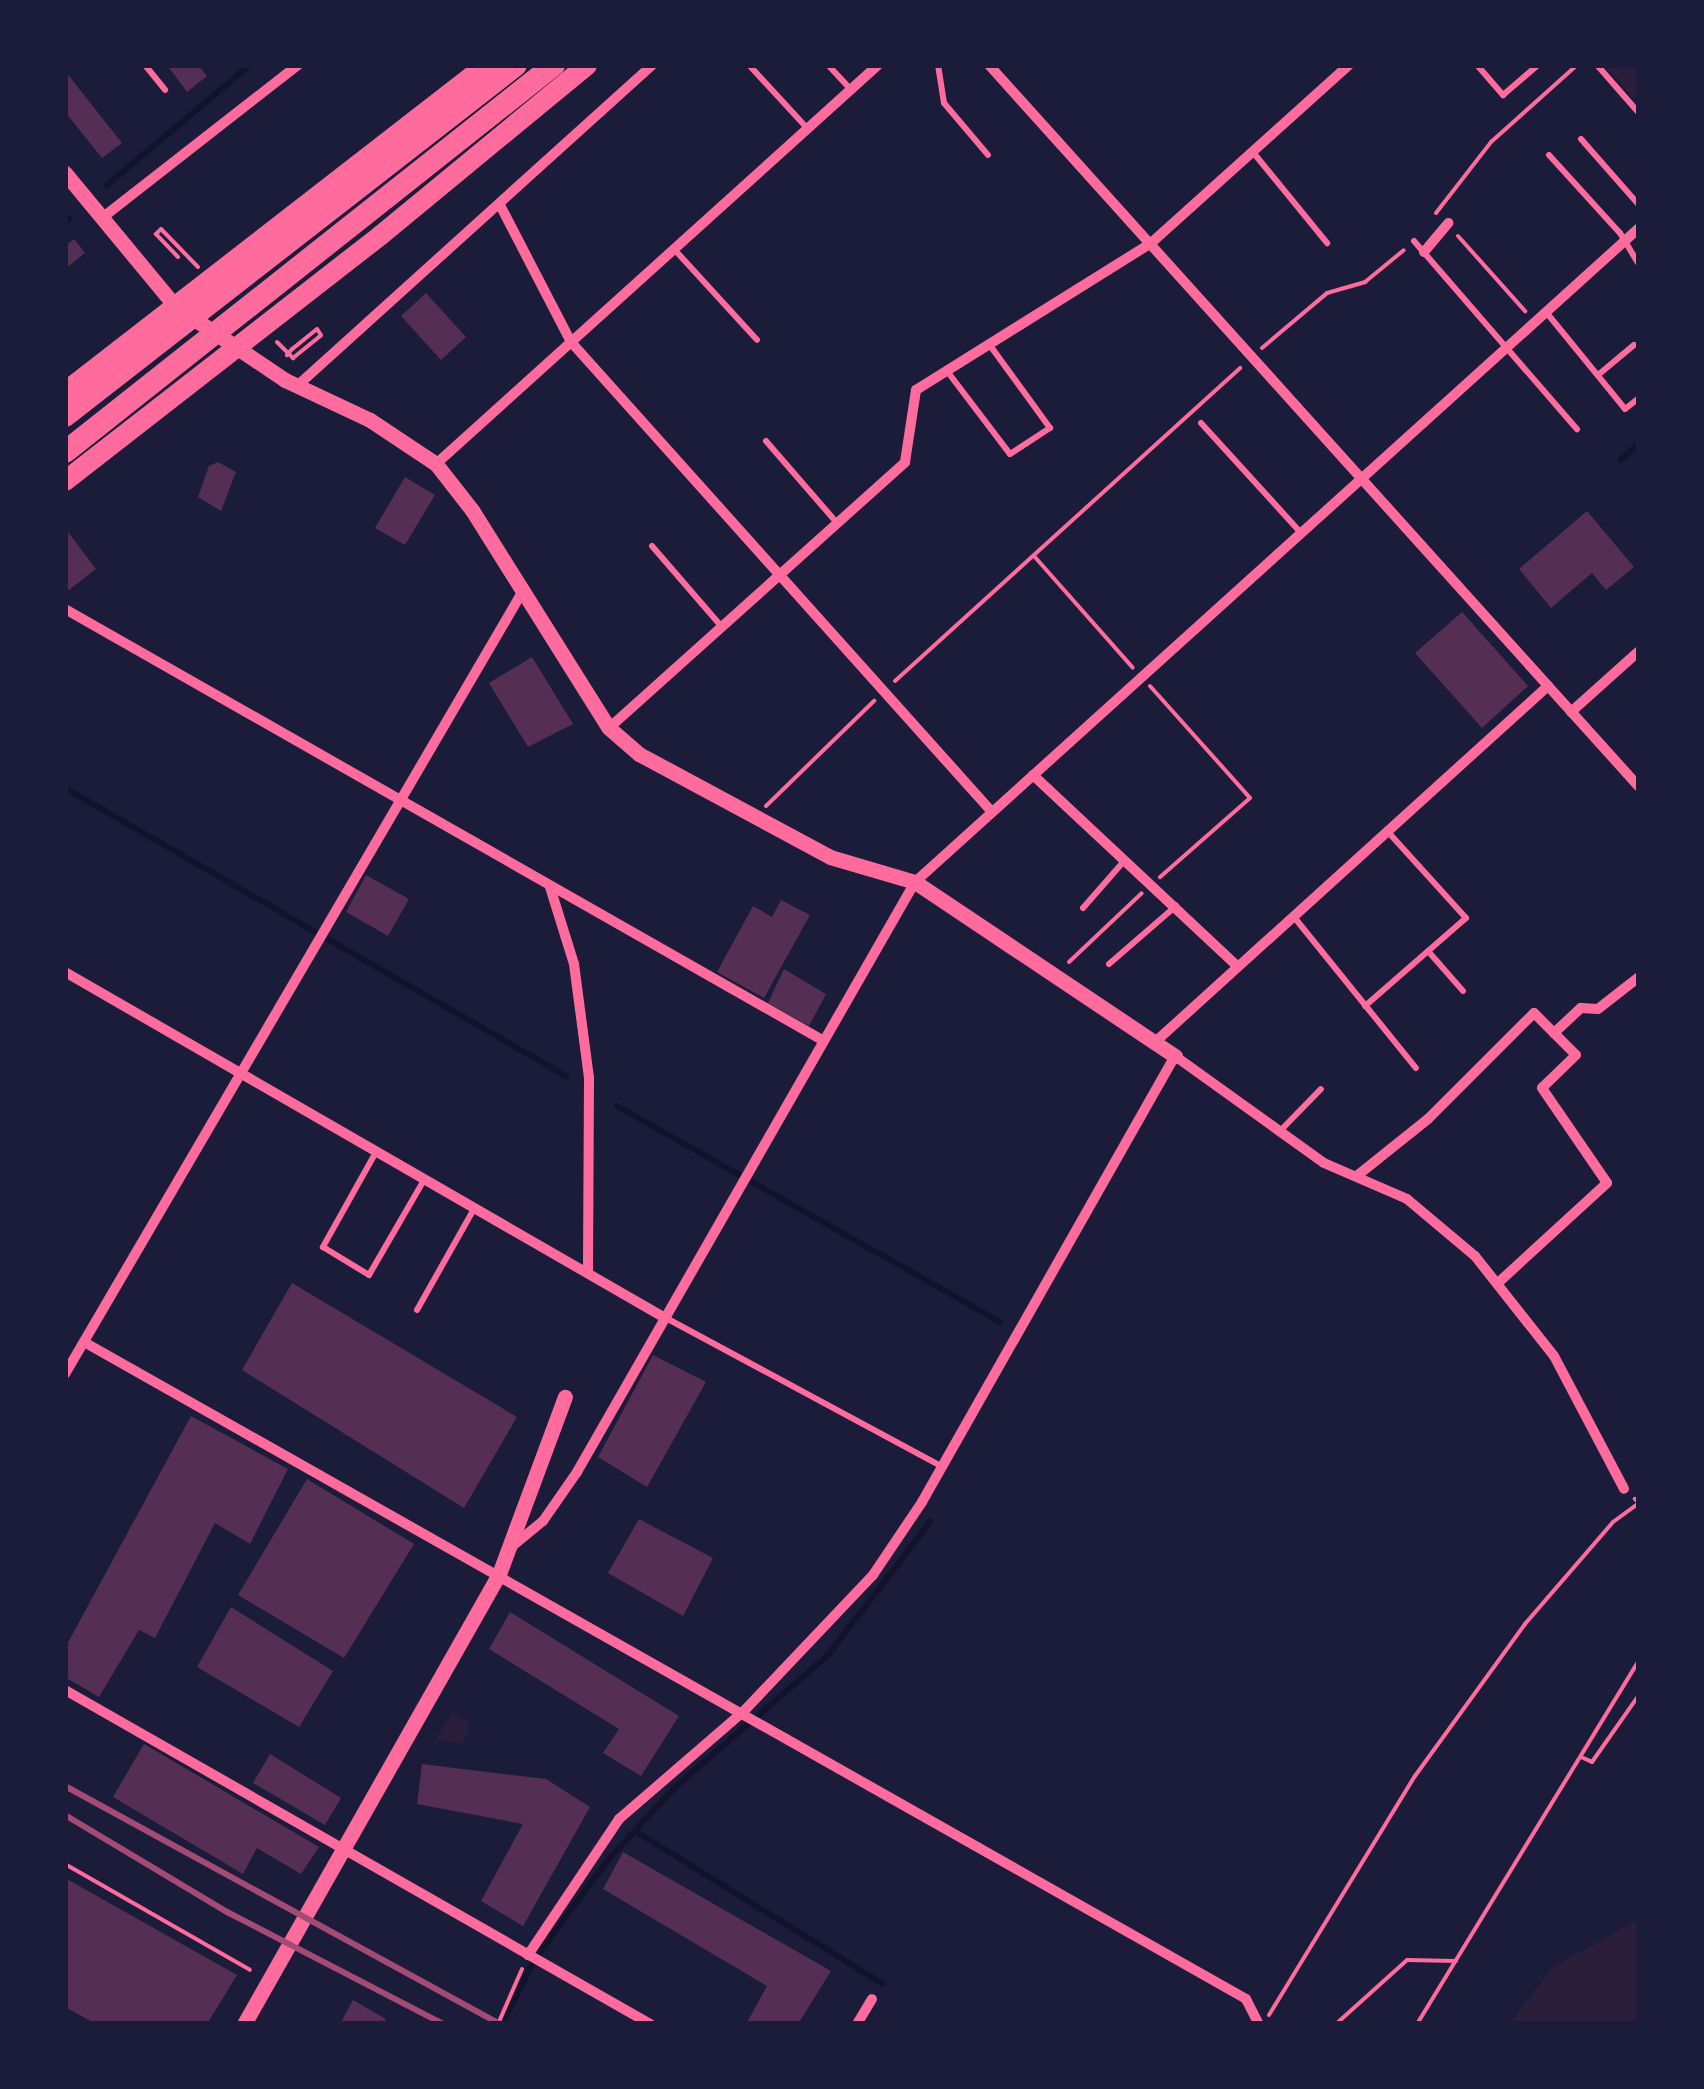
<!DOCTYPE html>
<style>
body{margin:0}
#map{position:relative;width:1704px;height:2089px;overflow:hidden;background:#1b1b3a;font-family:"Archivo Narrow",sans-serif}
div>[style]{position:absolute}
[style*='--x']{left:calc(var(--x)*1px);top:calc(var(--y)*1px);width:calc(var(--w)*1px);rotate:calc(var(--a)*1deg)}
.green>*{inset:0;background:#2a1e3b}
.stream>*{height:6px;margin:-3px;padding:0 3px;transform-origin:3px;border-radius:3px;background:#12122b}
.building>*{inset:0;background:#542f53}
.path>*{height:4px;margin:-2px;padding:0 2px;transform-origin:2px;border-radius:2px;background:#ff6b9d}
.service>*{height:6px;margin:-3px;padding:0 3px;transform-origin:3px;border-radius:3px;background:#ff6b9d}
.minor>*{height:10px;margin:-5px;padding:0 5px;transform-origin:5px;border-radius:5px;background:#ff6b9d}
.tertiary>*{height:15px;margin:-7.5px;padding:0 7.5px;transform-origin:7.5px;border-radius:7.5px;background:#ff6b9d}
.trunk>*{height:20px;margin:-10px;padding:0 10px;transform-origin:10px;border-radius:10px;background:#ff6b9d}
.motorway>*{height:22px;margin:-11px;padding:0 11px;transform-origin:11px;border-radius:11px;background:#ff6b9d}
.rail>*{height:6px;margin:-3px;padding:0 3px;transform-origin:3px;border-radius:3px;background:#a44b75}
span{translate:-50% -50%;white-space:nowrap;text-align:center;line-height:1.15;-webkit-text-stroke:10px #1b1b3a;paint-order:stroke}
.frame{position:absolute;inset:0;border:68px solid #1b1b3a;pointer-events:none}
</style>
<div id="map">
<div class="green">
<i style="clip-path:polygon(1604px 65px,1639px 65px,1639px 104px)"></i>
<i style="clip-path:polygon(452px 1713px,471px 1723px,462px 1744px,436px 1739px)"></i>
<i style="clip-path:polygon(1639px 1919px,1639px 2024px,1509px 2024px,1553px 1967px)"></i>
</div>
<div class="stream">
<i style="--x:107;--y:185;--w:187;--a:-40"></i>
<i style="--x:65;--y:222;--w:5;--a:-37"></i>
<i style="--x:1621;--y:460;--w:24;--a:-42"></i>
<i style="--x:65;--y:788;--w:578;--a:29.89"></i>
<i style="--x:617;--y:1106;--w:440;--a:29.4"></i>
<i style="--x:635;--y:1831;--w:291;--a:31.7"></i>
<i style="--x:502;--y:2024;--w:75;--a:-63.1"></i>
<i style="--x:536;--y:1957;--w:121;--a:-53.4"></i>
<i style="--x:608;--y:1860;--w:96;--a:-47.5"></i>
<i style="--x:673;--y:1789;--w:205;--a:-40.8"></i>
<i style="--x:828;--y:1655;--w:169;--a:-52.5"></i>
</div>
<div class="building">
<i style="clip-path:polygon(167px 65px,198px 65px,207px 76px,187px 92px)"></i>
<i style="clip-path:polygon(65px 71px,122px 143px,102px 158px,65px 112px)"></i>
<i style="clip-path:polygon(74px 239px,85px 253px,65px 269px,65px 246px)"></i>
<i style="clip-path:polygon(426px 293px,466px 337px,441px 360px,401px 316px)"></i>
<i style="clip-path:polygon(218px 462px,236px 472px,221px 511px,198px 497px,209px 466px)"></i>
<i style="clip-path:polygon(405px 477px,435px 495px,405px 545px,375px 528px)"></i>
<i style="clip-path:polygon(1587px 511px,1634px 567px,1606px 590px,1592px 573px,1551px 608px,1519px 569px)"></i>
<i style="clip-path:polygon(68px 532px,96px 569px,65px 593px,65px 535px)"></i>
<i style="clip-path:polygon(1462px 612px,1528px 686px,1482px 728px,1415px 653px)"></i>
<i style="clip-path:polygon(532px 657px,573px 724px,528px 747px,489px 683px)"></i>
<i style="clip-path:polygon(366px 875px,409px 899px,388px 936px,346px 912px)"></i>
<i style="clip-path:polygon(781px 900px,810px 915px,764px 998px,717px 972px,753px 906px,772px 917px)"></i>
<i style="clip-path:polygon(784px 969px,826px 994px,809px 1026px,768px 1003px)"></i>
<i style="clip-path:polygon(292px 1283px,517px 1417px,464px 1508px,242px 1370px)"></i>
<i style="clip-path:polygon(653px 1355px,706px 1382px,647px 1487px,598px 1457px)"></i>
<i style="clip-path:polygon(191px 1416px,288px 1469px,250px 1544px,215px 1523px,155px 1638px,139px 1630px,99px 1697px,65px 1677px,65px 1648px)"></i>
<i style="clip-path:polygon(307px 1479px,414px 1544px,344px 1658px,238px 1595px)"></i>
<i style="clip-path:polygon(639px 1519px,713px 1558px,683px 1616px,608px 1573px)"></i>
<i style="clip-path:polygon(231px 1607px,333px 1671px,299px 1727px,197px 1667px)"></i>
<i style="clip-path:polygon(510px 1612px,679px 1716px,641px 1776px,603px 1753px,619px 1729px,489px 1649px)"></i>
<i style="clip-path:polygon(144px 1744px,319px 1847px,301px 1874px,257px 1848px,243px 1874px,113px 1797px)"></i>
<i style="clip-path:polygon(270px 1754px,341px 1798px,325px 1825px,253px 1783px)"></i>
<i style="clip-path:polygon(422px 1764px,546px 1779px,590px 1807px,523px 1926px,481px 1901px,523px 1824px,417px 1804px)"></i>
<i style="clip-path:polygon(623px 1852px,831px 1971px,798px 2024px,746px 2024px,767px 1986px,603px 1889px)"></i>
<i style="clip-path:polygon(65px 1878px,237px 1975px,207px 2024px,96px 2024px,65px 2007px)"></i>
<i style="clip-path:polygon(353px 2000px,386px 2019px,383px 2024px,340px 2024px)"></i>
</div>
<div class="path">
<i style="--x:1436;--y:213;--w:90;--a:-52.2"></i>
<i style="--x:1491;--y:142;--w:115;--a:-41.8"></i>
<i style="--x:1458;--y:236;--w:101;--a:48.2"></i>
<i style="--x:178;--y:257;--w:32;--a:-134"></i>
<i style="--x:156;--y:234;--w:7;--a:-45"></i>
<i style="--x:161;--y:229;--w:53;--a:45.8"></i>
<i style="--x:277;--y:342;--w:23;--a:45"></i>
<i style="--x:293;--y:358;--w:36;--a:-39"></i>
<i style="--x:321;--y:335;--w:7;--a:-124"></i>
<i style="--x:317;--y:329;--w:32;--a:141"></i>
<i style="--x:292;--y:349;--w:8;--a:130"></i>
<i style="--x:1262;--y:348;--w:85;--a:-40.2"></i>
<i style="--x:1327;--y:293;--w:40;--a:-16"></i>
<i style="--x:1365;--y:282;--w:50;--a:-39.4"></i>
<i style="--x:1034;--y:556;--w:149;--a:48.5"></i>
<i style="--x:895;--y:681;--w:466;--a:-42.2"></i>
<i style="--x:1150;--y:686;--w:150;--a:48.2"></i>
<i style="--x:1250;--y:798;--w:120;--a:138.7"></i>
<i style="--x:766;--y:806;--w:151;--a:-44.2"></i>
<i style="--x:1069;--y:962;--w:100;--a:-43.4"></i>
<i style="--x:1581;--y:1757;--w:12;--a:24"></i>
<i style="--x:1592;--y:1762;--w:82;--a:-55"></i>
<i style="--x:65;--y:1864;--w:213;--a:29.8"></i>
<i style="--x:1269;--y:2015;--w:280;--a:-58.6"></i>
<i style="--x:1415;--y:1776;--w:188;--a:-54.1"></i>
<i style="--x:1525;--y:1624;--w:135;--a:-49.2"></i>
<i style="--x:1613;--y:1522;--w:32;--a:-36"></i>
<i style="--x:1639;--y:1503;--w:6;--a:-135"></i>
<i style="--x:498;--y:2024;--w:60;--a:-66.4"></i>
<i style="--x:1336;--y:2024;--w:96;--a:-42"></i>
<i style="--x:1407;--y:1960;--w:49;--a:1.2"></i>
<i style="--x:1417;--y:2024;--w:426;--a:-58.6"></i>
</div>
<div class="service">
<i style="--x:145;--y:65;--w:32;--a:51"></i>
<i style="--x:749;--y:65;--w:86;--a:47.4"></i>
<i style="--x:828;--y:65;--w:33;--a:47"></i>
<i style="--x:938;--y:65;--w:38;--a:81"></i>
<i style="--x:944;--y:103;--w:68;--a:49.8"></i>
<i style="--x:1477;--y:65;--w:40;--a:49"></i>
<i style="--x:1503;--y:95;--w:46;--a:-40.6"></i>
<i style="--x:1597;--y:65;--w:64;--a:48.8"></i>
<i style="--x:1581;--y:139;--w:88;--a:48.7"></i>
<i style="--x:1252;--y:151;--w:119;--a:50.8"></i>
<i style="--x:1549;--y:155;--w:105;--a:47.7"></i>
<i style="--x:1620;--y:233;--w:37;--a:59"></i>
<i style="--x:1414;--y:241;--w:249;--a:49.1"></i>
<i style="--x:674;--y:249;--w:123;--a:47.6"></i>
<i style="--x:1546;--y:312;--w:125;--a:50.8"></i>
<i style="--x:1625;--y:409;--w:18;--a:-38"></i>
<i style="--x:947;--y:371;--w:104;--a:52.8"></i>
<i style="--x:1010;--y:454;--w:48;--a:-33"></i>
<i style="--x:1050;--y:428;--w:104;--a:-126"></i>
<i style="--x:1598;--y:375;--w:47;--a:-39.8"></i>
<i style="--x:1201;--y:423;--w:149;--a:47.7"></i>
<i style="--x:766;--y:441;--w:108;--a:49.1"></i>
<i style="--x:652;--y:546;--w:107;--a:49.2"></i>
<i style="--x:1083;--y:908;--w:64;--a:-48.8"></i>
<i style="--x:1294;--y:917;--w:194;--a:51.1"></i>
<i style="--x:1428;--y:951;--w:53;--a:48.8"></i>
<i style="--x:1109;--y:964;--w:89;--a:-40.9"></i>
<i style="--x:1365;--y:1006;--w:134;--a:-41.1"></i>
<i style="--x:1466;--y:918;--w:118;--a:-132.2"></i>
<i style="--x:1281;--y:1130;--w:57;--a:-45.7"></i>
<i style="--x:376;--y:1152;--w:109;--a:119.2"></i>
<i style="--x:323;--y:1247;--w:54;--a:31.3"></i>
<i style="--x:369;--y:1275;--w:110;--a:-59.9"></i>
<i style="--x:417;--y:1310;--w:116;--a:-60.6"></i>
<i style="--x:666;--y:1318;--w:312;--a:28.3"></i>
</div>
<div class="minor">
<i style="--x:989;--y:65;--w:971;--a:48"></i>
<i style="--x:500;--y:205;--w:154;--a:62.6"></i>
<i style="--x:571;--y:342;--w:631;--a:48.15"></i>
<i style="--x:102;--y:218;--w:249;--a:-38"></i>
<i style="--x:1424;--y:252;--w:38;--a:-50"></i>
<i style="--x:297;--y:386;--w:479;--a:-42.1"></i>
<i style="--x:436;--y:464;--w:595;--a:-42.07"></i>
<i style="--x:65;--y:609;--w:873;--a:29.65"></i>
<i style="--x:1571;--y:712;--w:91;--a:-41.9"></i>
<i style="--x:609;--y:728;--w:398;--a:-41.9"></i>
<i style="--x:905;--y:462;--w:73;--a:-81.3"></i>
<i style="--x:916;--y:390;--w:276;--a:-32"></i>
<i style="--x:1150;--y:244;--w:268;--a:-42"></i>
<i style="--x:1033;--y:775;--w:279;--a:43.1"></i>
<i style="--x:550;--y:887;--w:81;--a:72.7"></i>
<i style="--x:574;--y:964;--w:115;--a:82.5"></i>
<i style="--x:589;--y:1078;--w:195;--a:90.3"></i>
<i style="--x:65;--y:972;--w:693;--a:29.97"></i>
<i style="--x:1554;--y:1033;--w:37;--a:-43"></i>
<i style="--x:1581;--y:1008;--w:17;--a:3"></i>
<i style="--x:1598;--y:1009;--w:52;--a:-38"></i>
<i style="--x:1154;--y:1043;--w:532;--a:-42.18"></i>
<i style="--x:1358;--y:1175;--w:90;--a:-38.7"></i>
<i style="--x:1428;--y:1119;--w:150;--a:-45"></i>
<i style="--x:1534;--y:1013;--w:59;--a:45"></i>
<i style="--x:1576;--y:1055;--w:47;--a:135.9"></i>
<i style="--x:1542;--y:1088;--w:115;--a:55.6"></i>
<i style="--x:1607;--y:1183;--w:145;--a:137.5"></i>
<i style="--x:84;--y:1342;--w:1335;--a:29.48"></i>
<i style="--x:1246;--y:1999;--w:28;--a:63"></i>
<i style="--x:65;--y:1374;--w:909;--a:-59.68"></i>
<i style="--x:509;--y:1549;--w:44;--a:-39.5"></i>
<i style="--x:543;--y:1521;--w:60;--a:-55.2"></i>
<i style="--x:577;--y:1472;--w:680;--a:-60.19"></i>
<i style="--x:915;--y:882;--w:976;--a:-42.09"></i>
<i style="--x:65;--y:1690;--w:674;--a:29.72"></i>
<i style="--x:528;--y:1955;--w:164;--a:-56.2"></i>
<i style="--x:619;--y:1819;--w:164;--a:-40.8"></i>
<i style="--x:743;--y:1712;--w:189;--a:-46.5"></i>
<i style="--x:873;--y:1575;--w:88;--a:-56.1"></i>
<i style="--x:922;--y:1502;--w:513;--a:-60.44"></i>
<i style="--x:1175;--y:1056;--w:183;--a:35.7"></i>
<i style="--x:1324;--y:1163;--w:90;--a:23.4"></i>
<i style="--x:1407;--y:1199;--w:89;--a:40"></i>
<i style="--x:1475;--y:1256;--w:127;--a:51.7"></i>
<i style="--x:1554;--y:1356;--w:150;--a:62.2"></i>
<i style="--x:857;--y:2024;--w:29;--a:-59"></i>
</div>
<div class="tertiary">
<i style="--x:65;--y:173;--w:173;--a:50.4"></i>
<i style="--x:175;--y:306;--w:133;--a:33.9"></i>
<i style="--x:285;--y:380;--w:94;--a:25.2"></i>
<i style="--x:370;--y:420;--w:79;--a:33.7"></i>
<i style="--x:436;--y:464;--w:58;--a:52"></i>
<i style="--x:472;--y:510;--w:257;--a:57.9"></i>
<i style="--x:609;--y:728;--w:40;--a:41"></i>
<i style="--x:639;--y:754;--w:217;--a:28.3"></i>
<i style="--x:830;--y:857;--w:89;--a:16.4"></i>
<i style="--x:915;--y:882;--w:313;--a:33.8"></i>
<i style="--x:244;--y:2024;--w:517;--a:-60.46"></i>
<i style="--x:499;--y:1574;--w:189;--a:-69.6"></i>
</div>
<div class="trunk">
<i style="--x:65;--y:392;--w:533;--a:-37.84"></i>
<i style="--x:65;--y:481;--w:400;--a:-37.9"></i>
<i style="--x:381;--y:235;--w:267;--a:-39.5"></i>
</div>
<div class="motorway">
<i style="--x:65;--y:416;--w:571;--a:-37.89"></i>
<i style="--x:65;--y:452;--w:624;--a:-38.36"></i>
</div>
<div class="rail">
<i style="--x:65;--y:1786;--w:495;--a:28.7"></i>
<i style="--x:65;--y:1815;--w:191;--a:30.9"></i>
<i style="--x:229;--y:1913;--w:241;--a:27.4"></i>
</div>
<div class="frame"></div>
</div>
